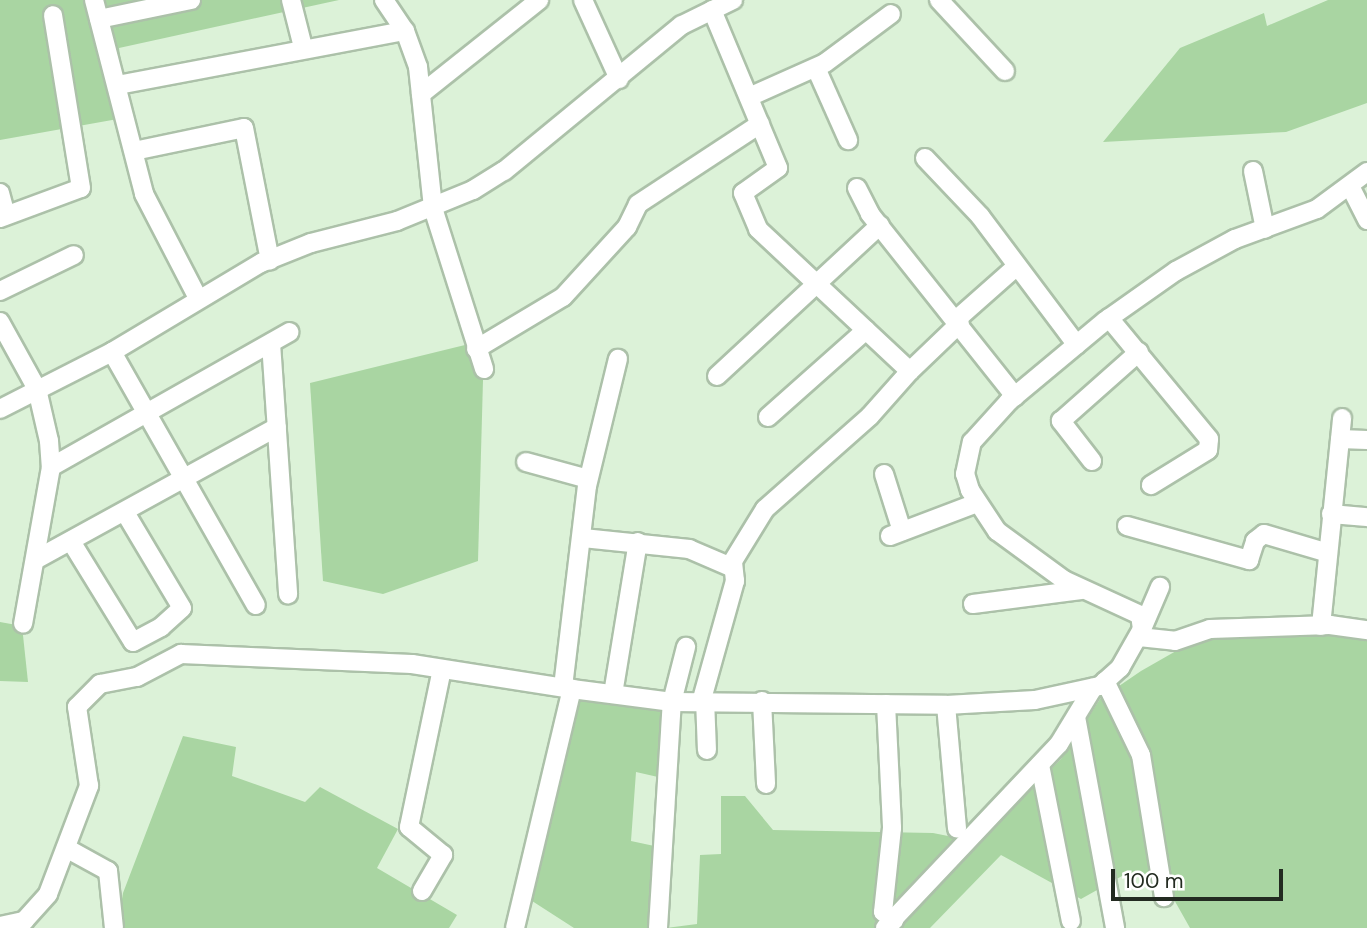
<!DOCTYPE html>
<style>
body{margin:0}
#map{position:relative;width:1367px;height:928px;overflow:hidden;background:#dcf2d8;font-family:"DM Sans",sans-serif}
div>[style]{position:absolute}
[style*='--x']{left:calc(var(--x)*1px);top:calc(var(--y)*1px);width:calc(var(--w)*1px);rotate:calc(var(--a)*1deg)}
.green>*{inset:0;background:#a9d5a2}
.roads{filter:drop-shadow(2px 0 #acc1a9) drop-shadow(-2px 0 #acc1a9) drop-shadow(0 2px #acc1a9) drop-shadow(0 -2px #acc1a9)}
.minor>*{height:18px;margin:-9px;padding:0 9px;transform-origin:9px;border-radius:9px;background:#fff}
span{translate:-50% -50%;white-space:nowrap;text-align:center;line-height:1.15;-webkit-text-stroke:5px #fff;paint-order:stroke}
.scale{position:absolute;left:1111px;top:869px;width:172px;height:32px;box-sizing:border-box;border:4px solid #232b21;border-top:0;padding-left:9px;font-size:21px;line-height:24px;white-space:nowrap;color:#232b21;-webkit-text-stroke:5px #fff;paint-order:stroke}
</style>
<div id="map">
<div class="green">
<i style="clip-path:polygon(0 0,339px 0,119px 48px,129px 117px,0 140px)"></i>
<i style="clip-path:polygon(1328px 0,1367px 0,1367px 103px,1286px 132px,1103px 142px,1180px 48px,1264px 13px,1267px 26px)"></i>
<i style="clip-path:polygon(469px 344px,483px 380px,478px 561px,383px 594px,323px 581px,310px 383px)"></i>
<i style="clip-path:polygon(0 622px,22px 626px,28px 682px,0 681px)"></i>
<i style="clip-path:polygon(1331px 629px,1367px 638px,1367px 928px,1190px 928px,1168px 889px,1146px 876px,1122px 876px,1081px 899px,1001px 855px,930px 928px,666px 928px,697px 924px,700px 855px,721px 854px,721px 796px,745px 796px,773px 830px,933px 833px,968px 840px,988px 831px,1061px 759px,1100px 699px,1141px 671px,1197px 639px)"></i>
<i style="clip-path:polygon(576px 697px,664px 708px,658px 777px,636px 772px,631px 841px,659px 847px,652px 928px,574px 928px,529px 899px)"></i>
<i style="clip-path:polygon(183px 736px,236px 747px,232px 776px,305px 802px,320px 787px,398px 829px,377px 868px,457px 915px,449px 928px,117px 928px,123px 893px)"></i>
</div>
<div class="roads">
<div class="minor">
<i style="--x:94;--y:0;--w:200;--a:75.5"></i>
<i style="--x:144;--y:194;--w:117;--a:62.6"></i>
<i style="--x:291;--y:0;--w:49;--a:75.7"></i>
<i style="--x:384;--y:0;--w:37;--a:56"></i>
<i style="--x:405;--y:31;--w:38;--a:70"></i>
<i style="--x:418;--y:67;--w:142;--a:83.9"></i>
<i style="--x:433;--y:208;--w:169;--a:72.4"></i>
<i style="--x:583;--y:0;--w:87;--a:65.5"></i>
<i style="--x:939;--y:0;--w:97;--a:47.1"></i>
<i style="--x:712;--y:10;--w:171;--a:67.3"></i>
<i style="--x:778;--y:168;--w:43;--a:144.5"></i>
<i style="--x:743;--y:193;--w:39;--a:67"></i>
<i style="--x:758;--y:229;--w:208;--a:43.1"></i>
<i style="--x:910;--y:371;--w:69;--a:-43.8"></i>
<i style="--x:99;--y:19;--w:94;--a:-11.7"></i>
<i style="--x:816;--y:68;--w:79;--a:66"></i>
<i style="--x:118;--y:85;--w:292;--a:-10.7"></i>
<i style="--x:421;--y:94;--w:151;--a:-38.5"></i>
<i style="--x:749;--y:97;--w:83;--a:-24.1"></i>
<i style="--x:825;--y:63;--w:82;--a:-36.6"></i>
<i style="--x:134;--y:151;--w:112;--a:-11.8"></i>
<i style="--x:244;--y:128;--w:135;--a:78.9"></i>
<i style="--x:925;--y:158;--w:80;--a:46.5"></i>
<i style="--x:980;--y:216;--w:161;--a:53.1"></i>
<i style="--x:1253;--y:171;--w:59;--a:78.3"></i>
<i style="--x:857;--y:188;--w:29;--a:63"></i>
<i style="--x:870;--y:214;--w:233;--a:51.5"></i>
<i style="--x:1351;--y:188;--w:36;--a:63"></i>
<i style="--x:0;--y:193;--w:23;--a:75"></i>
<i style="--x:0;--y:218;--w:86;--a:-20.3"></i>
<i style="--x:81;--y:188;--w:175;--a:-99.2"></i>
<i style="--x:0;--y:291;--w:82;--a:-25.9"></i>
<i style="--x:1109;--y:318;--w:157;--a:50.4"></i>
<i style="--x:1209;--y:439;--w:11;--a:95"></i>
<i style="--x:1208;--y:450;--w:67;--a:148.4"></i>
<i style="--x:957;--y:319;--w:80;--a:-41.5"></i>
<i style="--x:0;--y:322;--w:77;--a:61.1"></i>
<i style="--x:37;--y:389;--w:53;--a:77"></i>
<i style="--x:49;--y:441;--w:26;--a:86"></i>
<i style="--x:51;--y:467;--w:159;--a:100.1"></i>
<i style="--x:271;--y:343;--w:252;--a:86.1"></i>
<i style="--x:476;--y:349;--w:101;--a:-30.9"></i>
<i style="--x:563;--y:297;--w:95;--a:-47.6"></i>
<i style="--x:627;--y:227;--w:25;--a:-64"></i>
<i style="--x:638;--y:204;--w:146;--a:-33.3"></i>
<i style="--x:112;--y:352;--w:291;--a:60.4"></i>
<i style="--x:717;--y:376;--w:222;--a:-42.8"></i>
<i style="--x:0;--y:409;--w:126;--a:-27"></i>
<i style="--x:112;--y:352;--w:174;--a:-30.9"></i>
<i style="--x:261;--y:263;--w:54;--a:-21.8"></i>
<i style="--x:311;--y:243;--w:89;--a:-14.3"></i>
<i style="--x:397;--y:221;--w:82;--a:-22.2"></i>
<i style="--x:473;--y:190;--w:36;--a:-32"></i>
<i style="--x:504;--y:171;--w:230;--a:-39.4"></i>
<i style="--x:682;--y:25;--w:57;--a:-26.1"></i>
<i style="--x:768;--y:417;--w:131;--a:-41.6"></i>
<i style="--x:1340;--y:439;--w:27;--a:2"></i>
<i style="--x:1092;--y:461;--w:51;--a:-127.8"></i>
<i style="--x:1061;--y:421;--w:104;--a:-41.5"></i>
<i style="--x:526;--y:462;--w:64;--a:15.3"></i>
<i style="--x:51;--y:467;--w:274;--a:-29.5"></i>
<i style="--x:884;--y:474;--w:60;--a:72.5"></i>
<i style="--x:1331;--y:514;--w:36;--a:5"></i>
<i style="--x:1127;--y:526;--w:127;--a:15.6"></i>
<i style="--x:1249;--y:560;--w:20;--a:-72"></i>
<i style="--x:1255;--y:541;--w:11;--a:-38"></i>
<i style="--x:1264;--y:534;--w:64;--a:16.4"></i>
<i style="--x:890;--y:536;--w:93;--a:-20.8"></i>
<i style="--x:583;--y:538;--w:107;--a:5.9"></i>
<i style="--x:689;--y:549;--w:46;--a:23.2"></i>
<i style="--x:72;--y:543;--w:116;--a:58.4"></i>
<i style="--x:133;--y:642;--w:32;--a:-28"></i>
<i style="--x:161;--y:627;--w:28;--a:-42"></i>
<i style="--x:182;--y:608;--w:109;--a:-120.8"></i>
<i style="--x:35;--y:560;--w:276;--a:-28.8"></i>
<i style="--x:973;--y:604;--w:109;--a:-7.4"></i>
<i style="--x:1321;--y:626;--w:209;--a:-84.2"></i>
<i style="--x:1142;--y:629;--w:46;--a:-66.8"></i>
<i style="--x:1139;--y:637;--w:36;--a:6"></i>
<i style="--x:1175;--y:641;--w:37;--a:-19"></i>
<i style="--x:1210;--y:629;--w:120;--a:-1.9"></i>
<i style="--x:1330;--y:625;--w:37;--a:8"></i>
<i style="--x:1105;--y:681;--w:82;--a:64.1"></i>
<i style="--x:1141;--y:755;--w:144;--a:80.8"></i>
<i style="--x:563;--y:687;--w:202;--a:-83.2"></i>
<i style="--x:587;--y:486;--w:131;--a:-76.3"></i>
<i style="--x:613;--y:694;--w:154;--a:-80.7"></i>
<i style="--x:702;--y:699;--w:123;--a:-74.4"></i>
<i style="--x:735;--y:581;--w:20;--a:-96"></i>
<i style="--x:733;--y:561;--w:61;--a:-58.4"></i>
<i style="--x:765;--y:509;--w:140;--a:-41.5"></i>
<i style="--x:870;--y:416;--w:60;--a:-48.4"></i>
<i style="--x:705;--y:699;--w:51;--a:87.8"></i>
<i style="--x:762;--y:701;--w:83;--a:87.2"></i>
<i style="--x:886;--y:704;--w:124;--a:87.2"></i>
<i style="--x:892;--y:828;--w:84;--a:96.1"></i>
<i style="--x:883;--y:912;--w:14;--a:36"></i>
<i style="--x:946;--y:705;--w:124;--a:84.9"></i>
<i style="--x:1076;--y:717;--w:215;--a:79.5"></i>
<i style="--x:1040;--y:765;--w:159;--a:78.8"></i>
<i style="--x:66;--y:848;--w:48;--a:28.7"></i>
<i style="--x:108;--y:871;--w:57;--a:84"></i>
<i style="--x:422;--y:891;--w:42;--a:-59.7"></i>
<i style="--x:443;--y:855;--w:44;--a:-140.5"></i>
<i style="--x:409;--y:827;--w:161;--a:-78.2"></i>
<i style="--x:0;--y:926;--w:25;--a:-12"></i>
<i style="--x:24;--y:921;--w:36;--a:-48"></i>
<i style="--x:48;--y:894;--w:116;--a:-69.2"></i>
<i style="--x:89;--y:786;--w:80;--a:-98.6"></i>
<i style="--x:77;--y:707;--w:33;--a:-45"></i>
<i style="--x:100;--y:684;--w:38;--a:-11"></i>
<i style="--x:137;--y:677;--w:50;--a:-27.6"></i>
<i style="--x:181;--y:654;--w:231;--a:2.5"></i>
<i style="--x:412;--y:664;--w:162;--a:8.9"></i>
<i style="--x:515;--y:928;--w:246;--a:-76.6"></i>
<i style="--x:572;--y:689;--w:101;--a:7.4"></i>
<i style="--x:672;--y:702;--w:57;--a:-75.7"></i>
<i style="--x:658;--y:928;--w:226;--a:-86.5"></i>
<i style="--x:672;--y:702;--w:274;--a:0.6"></i>
<i style="--x:946;--y:705;--w:89;--a:-3.2"></i>
<i style="--x:1035;--y:700;--w:66;--a:-12.2"></i>
<i style="--x:1100;--y:686;--w:27;--a:-42"></i>
<i style="--x:1120;--y:668;--w:45;--a:-60.6"></i>
<i style="--x:1142;--y:629;--w:14;--a:-98"></i>
<i style="--x:1140;--y:615;--w:84;--a:-155.3"></i>
<i style="--x:1064;--y:580;--w:83;--a:-143.8"></i>
<i style="--x:997;--y:531;--w:49;--a:-123.4"></i>
<i style="--x:970;--y:490;--w:17;--a:-107"></i>
<i style="--x:965;--y:474;--w:33;--a:-78"></i>
<i style="--x:972;--y:442;--w:55;--a:-47.9"></i>
<i style="--x:1009;--y:401;--w:125;--a:-39.8"></i>
<i style="--x:1105;--y:321;--w:87;--a:-35.2"></i>
<i style="--x:1176;--y:271;--w:67;--a:-28.5"></i>
<i style="--x:1235;--y:239;--w:87;--a:-20.1"></i>
<i style="--x:1317;--y:209;--w:62;--a:-36.5"></i>
<i style="--x:885;--y:928;--w:253;--a:-46.6"></i>
<i style="--x:1059;--y:744;--w:66;--a:-58.7"></i>
</div>
</div>
<div class="scale">100 m</div>
</div>
